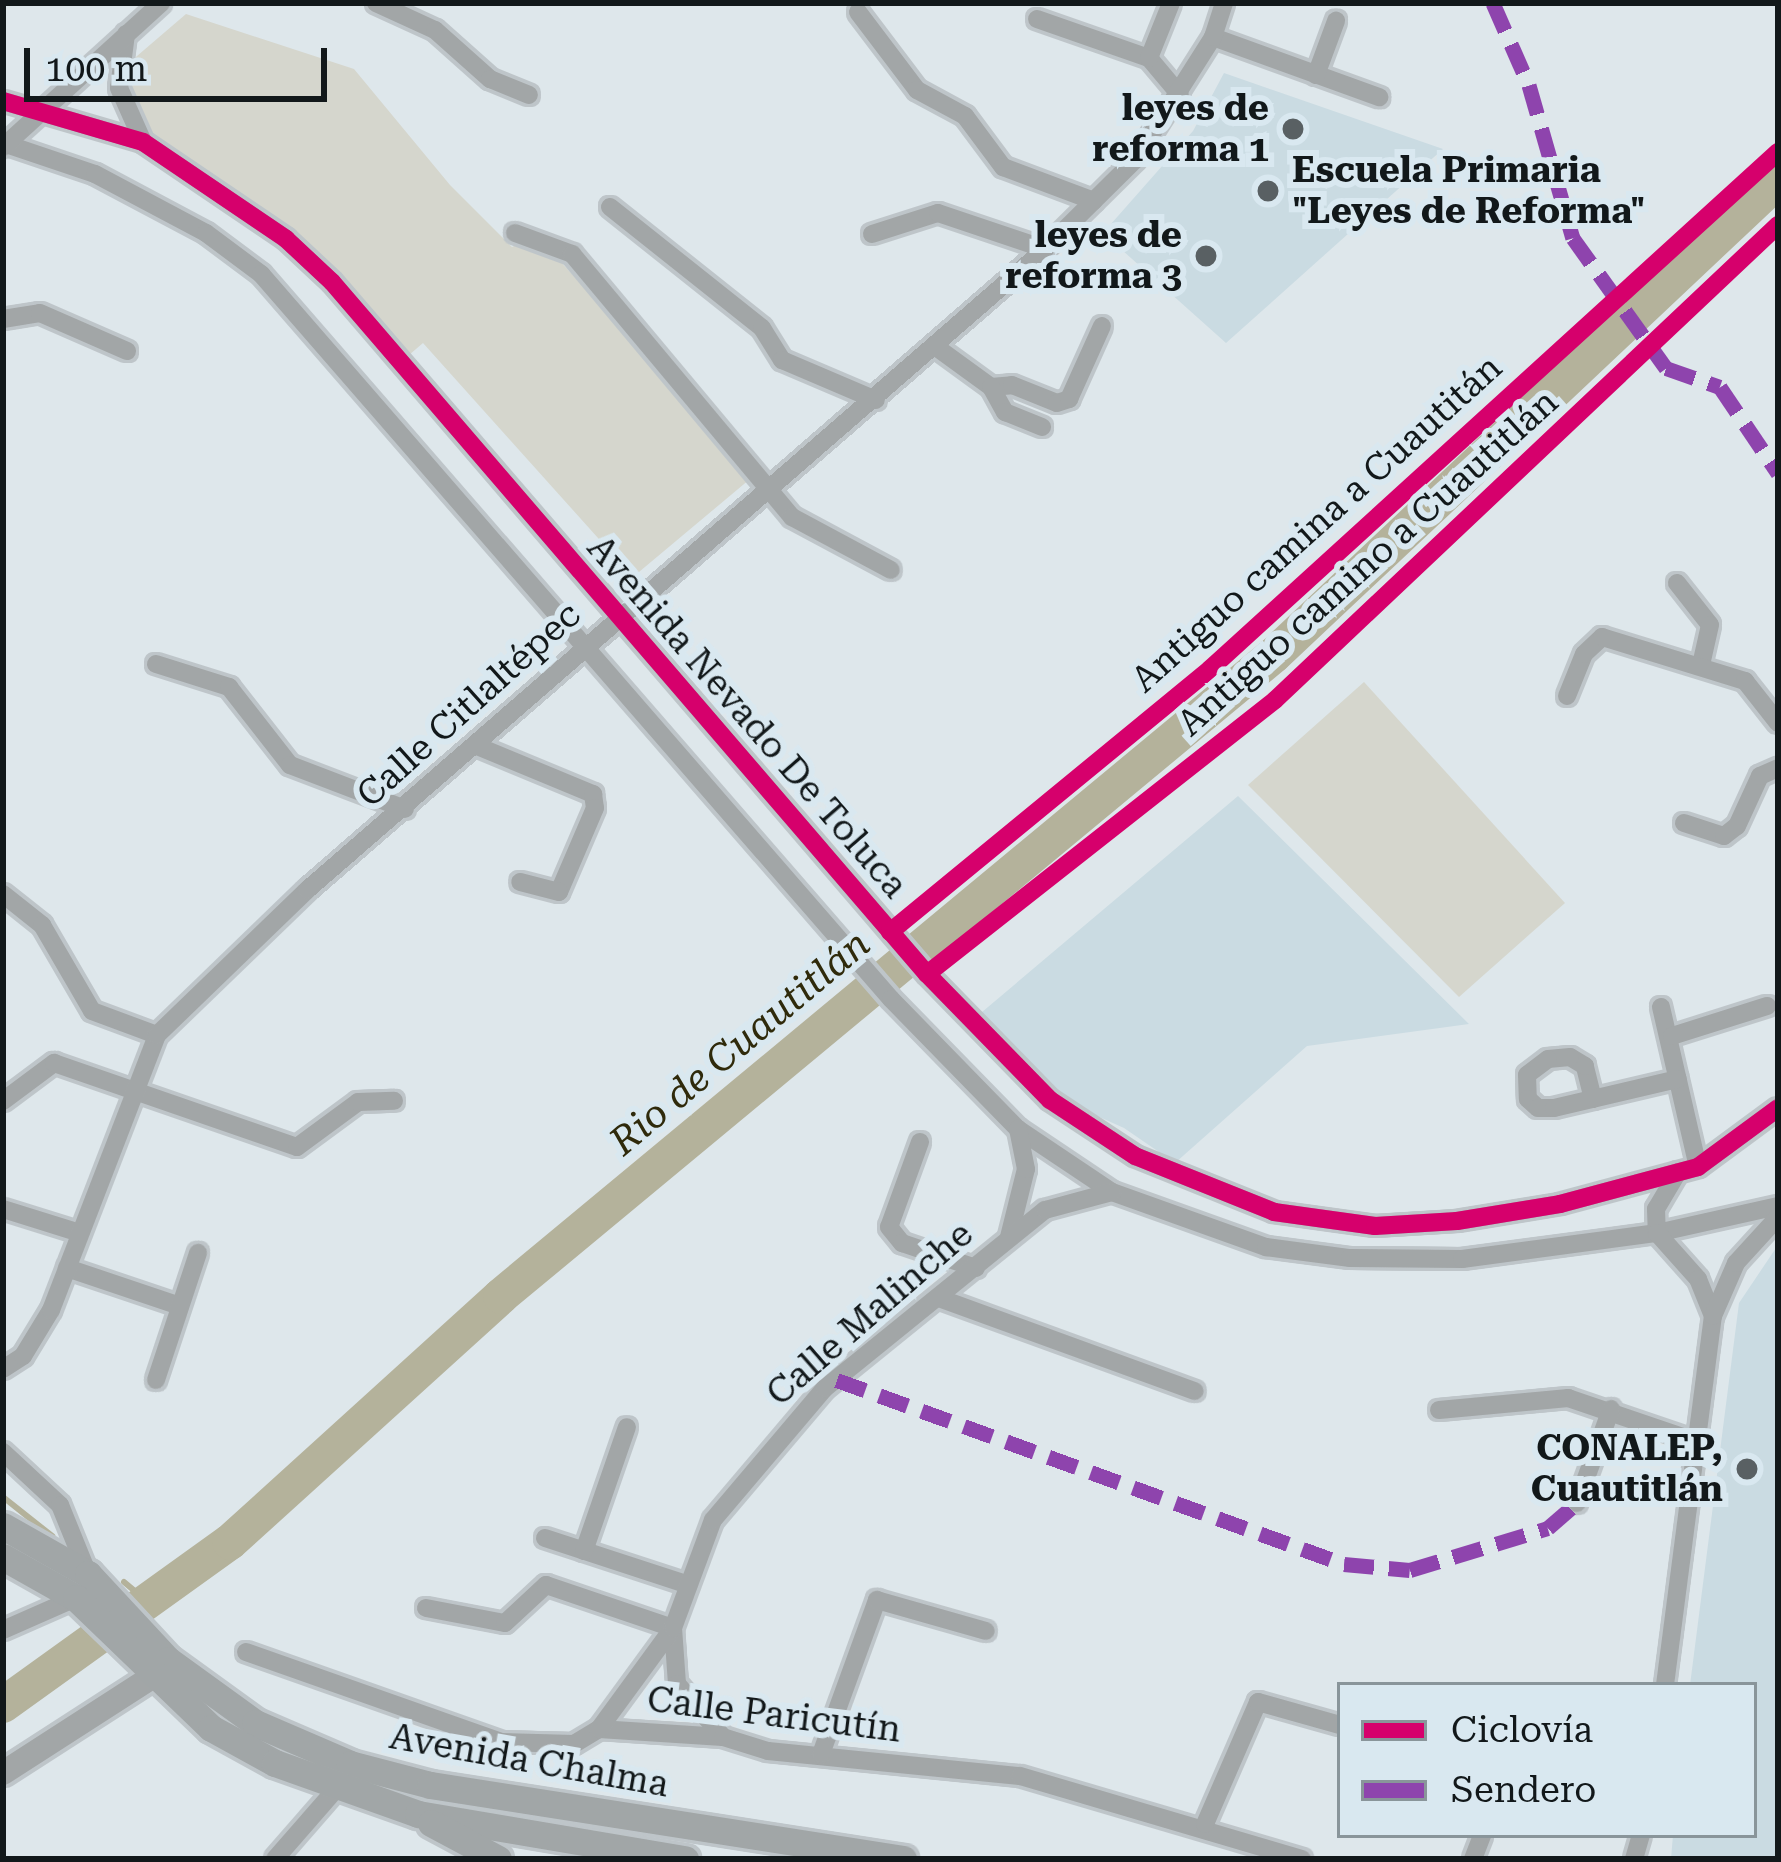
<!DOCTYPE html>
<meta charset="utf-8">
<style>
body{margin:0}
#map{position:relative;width:1781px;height:1862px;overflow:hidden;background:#dee7eb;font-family:"Roboto Serif",serif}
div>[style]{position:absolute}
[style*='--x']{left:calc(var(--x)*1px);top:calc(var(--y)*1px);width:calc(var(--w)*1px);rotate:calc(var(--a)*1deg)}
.built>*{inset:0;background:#cadbe2}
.green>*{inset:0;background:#d5d6cd}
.stream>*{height:6px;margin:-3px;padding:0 3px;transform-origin:3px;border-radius:3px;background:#b4b29b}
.river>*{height:36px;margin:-18px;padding:0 18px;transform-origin:18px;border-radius:18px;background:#b4b29b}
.roads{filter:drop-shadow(3px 0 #bec5c9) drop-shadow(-3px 0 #bec5c9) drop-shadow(0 3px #bec5c9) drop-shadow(0 -3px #bec5c9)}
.minor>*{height:18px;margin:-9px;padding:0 9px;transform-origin:9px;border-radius:9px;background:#a2a6a7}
.tertiary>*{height:24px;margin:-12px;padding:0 12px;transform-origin:12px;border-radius:12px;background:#a2a6a7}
.secondary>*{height:27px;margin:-13.5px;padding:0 13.5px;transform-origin:13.5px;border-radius:13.5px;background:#a1a6a7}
.quiet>*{height:15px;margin-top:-7.5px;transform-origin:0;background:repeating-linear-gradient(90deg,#8e44ad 0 30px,transparent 0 45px)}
.cycleway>*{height:18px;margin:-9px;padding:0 9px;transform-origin:9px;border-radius:9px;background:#d6006c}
.dots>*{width:33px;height:33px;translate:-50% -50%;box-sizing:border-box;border:6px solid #d9e8f0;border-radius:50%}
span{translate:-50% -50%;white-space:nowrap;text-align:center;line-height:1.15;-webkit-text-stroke:12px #d9e8f0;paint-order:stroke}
.poi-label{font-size:36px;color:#12181a;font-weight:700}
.right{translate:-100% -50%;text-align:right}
.left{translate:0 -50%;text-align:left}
.street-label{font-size:36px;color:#12181a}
.water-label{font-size:39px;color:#2f2a0b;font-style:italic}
.frame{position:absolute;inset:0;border:6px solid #12181a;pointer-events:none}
.legend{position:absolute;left:1337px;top:1682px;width:420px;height:156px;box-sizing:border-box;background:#d9e8f0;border:3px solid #89959a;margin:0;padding:15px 21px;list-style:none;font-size:36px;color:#12181a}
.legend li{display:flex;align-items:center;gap:24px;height:60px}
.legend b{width:60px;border:3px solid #89959a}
.scale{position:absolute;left:24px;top:48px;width:303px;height:54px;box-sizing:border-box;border:6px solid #12181a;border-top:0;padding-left:15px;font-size:36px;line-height:42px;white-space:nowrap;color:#12181a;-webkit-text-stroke:9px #d9e8f0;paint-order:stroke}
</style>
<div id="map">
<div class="built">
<i style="clip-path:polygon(1224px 73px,1443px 149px,1226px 343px,1103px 233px,1193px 131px)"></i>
<i style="clip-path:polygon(1238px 796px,1469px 1024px,1307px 1046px,1175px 1163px,1124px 1128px,1048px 1094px,969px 1023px)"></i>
<i style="clip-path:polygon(1778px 1245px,1778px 1859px,1671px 1859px,1673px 1835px,1754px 1835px,1754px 1685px,1690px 1685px,1739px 1303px)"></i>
</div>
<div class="green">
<i style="clip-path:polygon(186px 14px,354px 69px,450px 185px,512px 247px,536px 235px,756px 474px,633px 577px,423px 343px,402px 361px,223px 194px,130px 146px,123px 68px)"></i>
<i style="clip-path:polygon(1364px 682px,1565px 903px,1459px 997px,1248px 785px)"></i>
</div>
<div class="stream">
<i style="--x:3;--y:1497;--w:63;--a:38.5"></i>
<i style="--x:124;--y:1582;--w:30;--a:40"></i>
</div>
<div class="river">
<i style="--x:3;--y:1705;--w:279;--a:-35.7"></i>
<i style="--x:230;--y:1542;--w:366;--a:-42.2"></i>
<i style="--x:501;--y:1296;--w:1004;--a:-39.67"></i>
<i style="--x:1274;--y:655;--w:693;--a:-43.3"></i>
</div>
<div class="roads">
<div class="minor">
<i style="--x:376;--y:3;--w:65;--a:24.6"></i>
<i style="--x:435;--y:30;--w:74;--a:41.7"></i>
<i style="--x:490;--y:79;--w:42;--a:22.3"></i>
<i style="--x:858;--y:12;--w:98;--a:52.9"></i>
<i style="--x:917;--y:90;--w:55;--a:28.4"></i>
<i style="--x:965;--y:116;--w:64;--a:53.3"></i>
<i style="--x:1003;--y:167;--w:97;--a:20.5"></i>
<i style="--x:1037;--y:19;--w:119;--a:19.2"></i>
<i style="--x:1149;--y:58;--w:48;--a:50"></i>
<i style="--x:126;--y:34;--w:54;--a:97.4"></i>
<i style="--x:119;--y:88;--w:59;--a:66"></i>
<i style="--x:1213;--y:37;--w:177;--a:19.9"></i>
<i style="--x:1149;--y:58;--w:59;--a:-68.2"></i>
<i style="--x:1316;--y:75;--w:58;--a:-69.7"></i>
<i style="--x:3;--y:101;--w:146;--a:16.3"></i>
<i style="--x:143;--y:142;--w:173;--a:34.1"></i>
<i style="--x:286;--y:239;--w:63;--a:43.1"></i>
<i style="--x:332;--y:282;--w:913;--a:49.31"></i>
<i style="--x:927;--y:974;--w:176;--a:45.7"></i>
<i style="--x:1050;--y:1100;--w:102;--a:33.4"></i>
<i style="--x:1135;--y:1156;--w:150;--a:21.9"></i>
<i style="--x:1274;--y:1212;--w:102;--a:7.9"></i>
<i style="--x:1375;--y:1226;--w:82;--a:-3.5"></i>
<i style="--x:1457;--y:1221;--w:104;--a:-9.4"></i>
<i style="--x:1560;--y:1204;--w:143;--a:-15"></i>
<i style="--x:1698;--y:1167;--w:99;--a:-36.4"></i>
<i style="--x:3;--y:143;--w:97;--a:18.6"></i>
<i style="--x:95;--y:174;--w:126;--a:28"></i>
<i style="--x:206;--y:233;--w:69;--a:36.7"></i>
<i style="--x:261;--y:274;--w:960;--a:49.01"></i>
<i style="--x:891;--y:999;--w:182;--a:45.7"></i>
<i style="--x:1018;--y:1129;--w:113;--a:33.8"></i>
<i style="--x:1112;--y:1192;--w:164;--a:19.7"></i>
<i style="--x:1266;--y:1247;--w:85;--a:7.5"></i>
<i style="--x:1350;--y:1258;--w:112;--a:0.5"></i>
<i style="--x:1462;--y:1259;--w:197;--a:-7.6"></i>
<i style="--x:1657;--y:1233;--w:124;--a:-12.6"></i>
<i style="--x:3;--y:147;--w:214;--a:-42.3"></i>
<i style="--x:610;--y:207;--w:194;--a:38.5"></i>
<i style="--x:762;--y:328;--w:38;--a:58"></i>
<i style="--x:782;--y:360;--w:102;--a:23.1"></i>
<i style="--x:515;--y:233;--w:61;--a:20.2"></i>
<i style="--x:572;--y:254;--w:343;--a:50.1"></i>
<i style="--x:792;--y:517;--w:112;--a:28.2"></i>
<i style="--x:872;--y:234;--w:69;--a:-17.7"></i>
<i style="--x:938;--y:213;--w:113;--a:18.6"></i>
<i style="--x:3;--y:319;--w:37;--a:-9"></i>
<i style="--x:40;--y:313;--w:95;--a:23.6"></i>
<i style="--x:936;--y:347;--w:68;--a:36"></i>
<i style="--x:991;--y:387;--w:21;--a:-5"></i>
<i style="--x:1012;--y:385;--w:48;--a:21.8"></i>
<i style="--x:1057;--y:403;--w:13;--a:-18"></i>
<i style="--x:1069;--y:399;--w:80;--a:-65.7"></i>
<i style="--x:991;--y:387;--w:29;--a:61"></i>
<i style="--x:1005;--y:412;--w:40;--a:22"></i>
<i style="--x:1677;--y:583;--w:53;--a:51.8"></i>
<i style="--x:1710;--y:625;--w:41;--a:102.7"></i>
<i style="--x:156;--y:664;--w:77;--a:17.5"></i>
<i style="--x:229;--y:687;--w:99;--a:52"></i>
<i style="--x:290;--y:765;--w:123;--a:20.9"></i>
<i style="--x:1567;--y:696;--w:45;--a:-68"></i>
<i style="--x:1584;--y:654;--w:25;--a:-43"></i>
<i style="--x:1602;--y:637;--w:150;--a:17.1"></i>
<i style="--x:1745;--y:681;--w:53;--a:51.8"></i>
<i style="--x:477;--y:746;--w:126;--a:22.5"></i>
<i style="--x:593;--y:794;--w:14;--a:82"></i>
<i style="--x:595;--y:808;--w:91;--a:113.2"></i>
<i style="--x:559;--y:892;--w:40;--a:-165.6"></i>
<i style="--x:1684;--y:823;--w:42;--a:18"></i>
<i style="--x:1724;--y:836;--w:16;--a:-38"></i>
<i style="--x:1737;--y:826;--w:55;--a:-65.3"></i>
<i style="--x:1760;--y:776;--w:20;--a:-24"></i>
<i style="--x:3;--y:894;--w:50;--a:38.5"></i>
<i style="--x:42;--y:925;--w:99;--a:59.8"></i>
<i style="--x:92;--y:1011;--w:69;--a:20.3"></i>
<i style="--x:1661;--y:1007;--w:164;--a:77"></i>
<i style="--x:1672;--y:1036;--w:100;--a:-17.5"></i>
<i style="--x:1593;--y:1099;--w:34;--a:-104"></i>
<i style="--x:1585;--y:1066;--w:17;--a:-149"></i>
<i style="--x:1570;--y:1057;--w:22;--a:175"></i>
<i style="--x:1548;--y:1059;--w:26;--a:143"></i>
<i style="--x:1527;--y:1075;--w:24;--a:88"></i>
<i style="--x:1528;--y:1099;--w:13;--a:42"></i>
<i style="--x:1538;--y:1108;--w:16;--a:0"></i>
<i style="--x:1554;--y:1108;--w:127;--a:-13.2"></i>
<i style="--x:3;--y:1101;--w:64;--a:-36.7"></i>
<i style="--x:54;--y:1063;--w:257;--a:19.1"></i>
<i style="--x:297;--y:1147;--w:76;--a:-36.4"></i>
<i style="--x:358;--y:1102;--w:36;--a:-2"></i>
<i style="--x:920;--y:1142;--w:90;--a:110"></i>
<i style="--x:889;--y:1227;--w:21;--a:51"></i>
<i style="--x:902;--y:1243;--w:78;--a:18.7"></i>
<i style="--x:1678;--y:1172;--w:43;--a:120.7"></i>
<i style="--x:1656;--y:1209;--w:24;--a:88"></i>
<i style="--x:1657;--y:1233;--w:62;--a:48.3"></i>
<i style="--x:1698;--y:1279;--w:40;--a:68"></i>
<i style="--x:3;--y:1209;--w:77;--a:17.3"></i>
<i style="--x:1009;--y:1237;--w:70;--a:-76"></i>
<i style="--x:1026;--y:1169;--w:41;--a:-101.3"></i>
<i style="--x:67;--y:1268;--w:116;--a:18.6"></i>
<i style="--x:939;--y:1298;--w:272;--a:20"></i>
<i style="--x:3;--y:1369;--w:24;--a:-33"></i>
<i style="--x:23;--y:1356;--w:54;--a:-58.7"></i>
<i style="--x:51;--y:1310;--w:295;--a:-68.9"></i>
<i style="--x:157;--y:1035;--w:209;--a:-44"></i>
<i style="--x:307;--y:890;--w:978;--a:-40.98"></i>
<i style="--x:1045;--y:249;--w:127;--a:-44.7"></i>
<i style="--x:1135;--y:160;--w:146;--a:-57.6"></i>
<i style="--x:1213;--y:37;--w:36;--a:-72"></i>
<i style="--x:156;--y:1380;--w:134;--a:-71.7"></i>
<i style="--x:1439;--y:1410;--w:130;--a:-5.3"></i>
<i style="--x:1568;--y:1398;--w:136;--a:18.8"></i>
<i style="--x:3;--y:1452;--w:78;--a:42.9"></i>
<i style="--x:60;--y:1505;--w:74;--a:67.9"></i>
<i style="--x:1577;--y:1503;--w:100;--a:-70.1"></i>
<i style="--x:545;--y:1538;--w:151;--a:18.1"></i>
<i style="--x:584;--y:1551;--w:131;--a:-70.9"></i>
<i style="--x:426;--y:1608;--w:80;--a:10.8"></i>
<i style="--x:505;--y:1623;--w:56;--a:-42.8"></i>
<i style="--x:546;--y:1585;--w:134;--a:18.7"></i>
<i style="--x:673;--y:1628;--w:56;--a:85.9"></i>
<i style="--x:677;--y:1684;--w:70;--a:49"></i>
<i style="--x:3;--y:1630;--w:80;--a:-23.7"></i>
<i style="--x:246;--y:1652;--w:270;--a:19.4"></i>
<i style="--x:501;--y:1742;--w:73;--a:1.6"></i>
<i style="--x:574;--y:1744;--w:29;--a:-31"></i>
<i style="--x:599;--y:1729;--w:124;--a:3.7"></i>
<i style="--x:723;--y:1737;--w:47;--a:17.3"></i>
<i style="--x:768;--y:1751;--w:253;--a:5.7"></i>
<i style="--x:1020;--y:1776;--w:294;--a:16.4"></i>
<i style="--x:1665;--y:1685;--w:372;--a:-82.6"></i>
<i style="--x:1713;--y:1316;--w:58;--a:-66.5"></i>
<i style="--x:1736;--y:1263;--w:62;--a:-47.6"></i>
<i style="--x:599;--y:1729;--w:125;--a:-53.8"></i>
<i style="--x:673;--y:1628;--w:115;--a:-69.7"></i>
<i style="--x:713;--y:1520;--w:173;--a:-49.7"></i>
<i style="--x:825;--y:1388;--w:283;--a:-39"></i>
<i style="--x:1045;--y:1210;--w:69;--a:-15"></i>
<i style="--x:821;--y:1754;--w:164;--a:-70"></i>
<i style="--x:877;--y:1600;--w:113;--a:15.9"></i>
<i style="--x:1205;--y:1824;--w:133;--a:-66.5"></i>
<i style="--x:1258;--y:1702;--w:85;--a:15.7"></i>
<i style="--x:275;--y:1859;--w:94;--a:-48.9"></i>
<i style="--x:1473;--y:1859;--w:26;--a:-69"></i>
<i style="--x:1634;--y:1859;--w:25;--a:-74"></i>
</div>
<div class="tertiary">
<i style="--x:3;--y:1773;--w:177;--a:-32.8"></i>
</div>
<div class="secondary">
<i style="--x:3;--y:1526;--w:98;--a:29.5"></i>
<i style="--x:88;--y:1574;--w:117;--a:47.1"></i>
<i style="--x:168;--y:1660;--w:107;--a:35.9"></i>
<i style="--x:255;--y:1723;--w:103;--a:23.3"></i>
<i style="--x:350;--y:1764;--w:83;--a:14.7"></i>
<i style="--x:430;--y:1785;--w:479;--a:8.9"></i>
<i style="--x:3;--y:1557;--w:84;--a:29.3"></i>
<i style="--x:76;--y:1598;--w:187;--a:43.9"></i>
<i style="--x:211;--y:1728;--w:73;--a:28.7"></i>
<i style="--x:275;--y:1763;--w:152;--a:19.6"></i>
<i style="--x:418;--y:1814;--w:271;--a:9.6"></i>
<i style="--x:431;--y:1823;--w:76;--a:28.2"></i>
</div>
</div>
<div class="quiet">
<i style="--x:1493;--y:3;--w:90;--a:66.3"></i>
<i style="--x:1529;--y:85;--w:159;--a:74"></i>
<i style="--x:1573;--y:238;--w:160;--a:54.4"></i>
<i style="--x:1666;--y:368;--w:57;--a:19.4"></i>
<i style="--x:1720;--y:387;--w:104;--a:56"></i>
<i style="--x:837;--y:1380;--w:539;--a:19.95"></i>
<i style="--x:1344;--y:1564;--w:66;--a:5.2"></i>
<i style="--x:1410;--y:1570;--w:144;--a:-16.9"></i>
<i style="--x:1548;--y:1528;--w:38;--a:-41"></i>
</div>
<div class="cycleway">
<i style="--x:3;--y:101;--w:146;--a:16.3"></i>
<i style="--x:143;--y:142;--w:173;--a:34.1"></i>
<i style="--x:286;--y:239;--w:63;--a:43.1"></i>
<i style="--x:332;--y:282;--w:913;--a:49.31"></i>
<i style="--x:927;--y:974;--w:176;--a:45.7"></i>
<i style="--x:1050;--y:1100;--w:102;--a:33.4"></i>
<i style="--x:1135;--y:1156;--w:150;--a:21.9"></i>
<i style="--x:1274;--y:1212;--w:102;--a:7.9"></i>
<i style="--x:1375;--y:1226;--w:82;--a:-3.5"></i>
<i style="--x:1457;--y:1221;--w:104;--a:-9.4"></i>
<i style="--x:1560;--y:1204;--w:143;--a:-15"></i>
<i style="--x:1698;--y:1167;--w:99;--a:-36.4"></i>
<i style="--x:890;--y:932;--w:414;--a:-39.4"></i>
<i style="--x:1210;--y:669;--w:768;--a:-42.31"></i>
<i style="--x:927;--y:974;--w:443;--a:-38.2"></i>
<i style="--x:1275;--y:700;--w:692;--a:-43.36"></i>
</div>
<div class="dots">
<i style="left:1293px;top:129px;background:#596063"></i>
<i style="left:1268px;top:191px;background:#596063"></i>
<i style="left:1206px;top:256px;background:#596063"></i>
<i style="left:1747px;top:1469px;background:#596063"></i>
</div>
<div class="poi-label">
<span class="right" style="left:1269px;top:129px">leyes de<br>reforma 1</span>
<span class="left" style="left:1292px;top:191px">Escuela Primaria<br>"Leyes de Reforma"</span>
<span class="right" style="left:1182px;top:256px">leyes de<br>reforma 3</span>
<span class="right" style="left:1723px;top:1469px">CONALEP,<br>Cuautitlán</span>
</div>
<div class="street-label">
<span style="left:1317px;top:524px;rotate:-42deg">Antiguo camina a Cuautitán</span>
<span style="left:1368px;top:563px;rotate:-42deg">Antiguo camino a Cuautitlán</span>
<span style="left:469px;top:705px;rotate:-42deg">Calle Citlaltépec</span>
<span style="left:747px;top:717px;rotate:49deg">Avenida Nevado De Toluca</span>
<span style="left:870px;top:1314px;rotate:-41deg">Calle Malinche</span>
<span style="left:774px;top:1715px;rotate:7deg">Calle Paricutín</span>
<span style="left:529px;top:1761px;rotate:10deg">Avenida Chalma</span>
</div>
<div class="water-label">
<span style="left:740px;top:1043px;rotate:-40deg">Rio de Cuautitlán</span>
</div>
<div class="frame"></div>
<ul class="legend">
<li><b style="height:15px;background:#d6006c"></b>Ciclovía</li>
<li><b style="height:15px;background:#8e44ad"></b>Sendero</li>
</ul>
<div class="scale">100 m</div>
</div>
